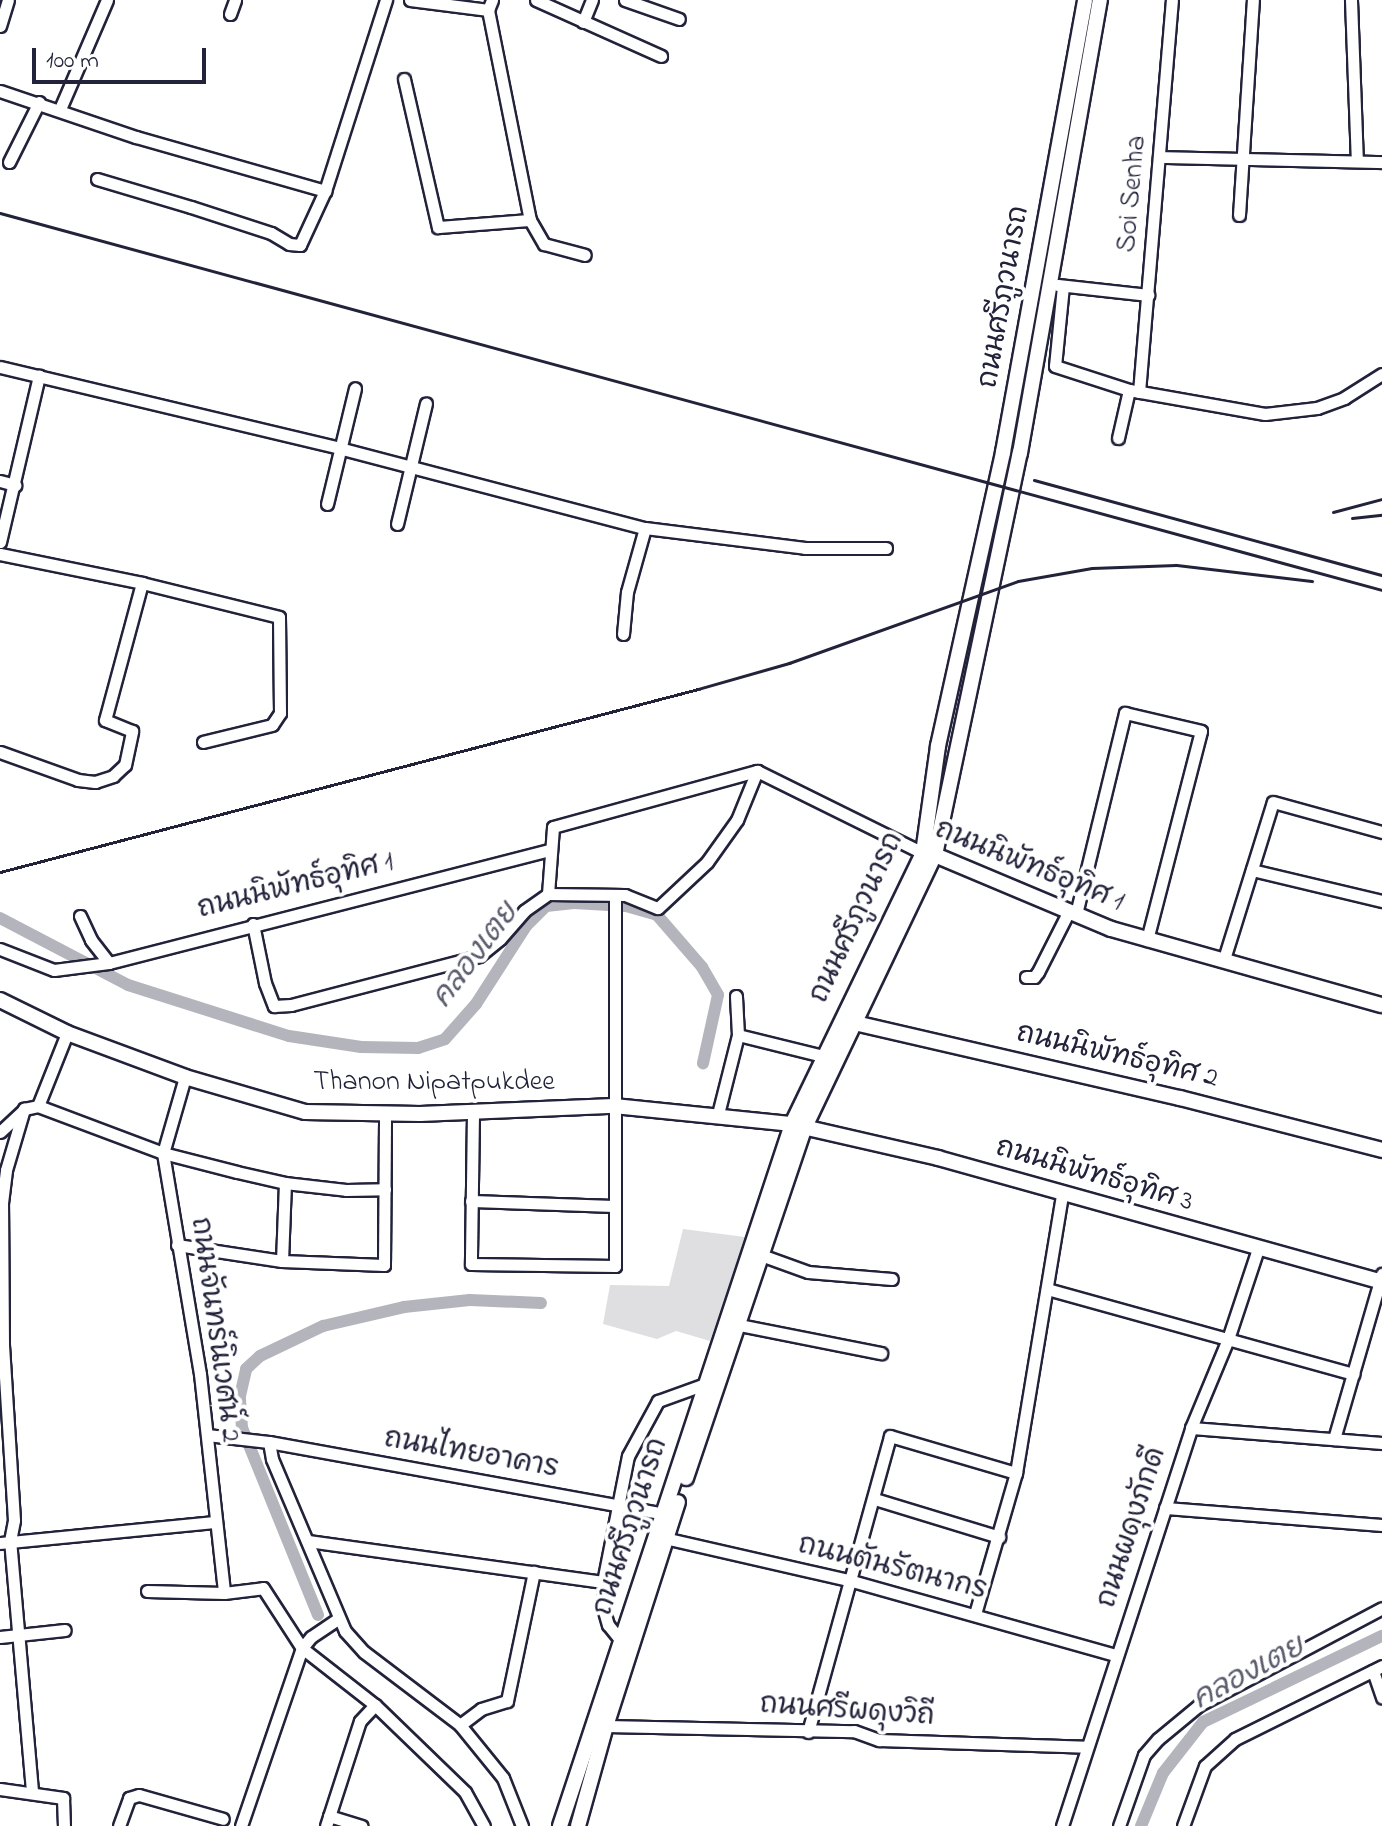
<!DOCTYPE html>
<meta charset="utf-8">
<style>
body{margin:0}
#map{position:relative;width:1382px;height:1826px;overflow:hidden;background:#fff;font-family:"Indie Flower","Playpen Sans Thai",sans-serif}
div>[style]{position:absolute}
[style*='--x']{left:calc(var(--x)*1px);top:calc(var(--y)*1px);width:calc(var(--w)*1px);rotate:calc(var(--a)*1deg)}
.green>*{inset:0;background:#dfdfe2}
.canal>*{height:12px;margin:-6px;padding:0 6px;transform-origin:6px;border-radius:6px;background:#b4b4bc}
.roads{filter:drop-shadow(2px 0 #22223b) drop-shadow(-2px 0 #22223b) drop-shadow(0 2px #22223b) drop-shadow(0 -2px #22223b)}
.minor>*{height:11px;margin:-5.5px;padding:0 5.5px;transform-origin:5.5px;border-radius:5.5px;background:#fff}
.tertiary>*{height:14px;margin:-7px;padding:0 7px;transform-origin:7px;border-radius:7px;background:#fff}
.secondary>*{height:14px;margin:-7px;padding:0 7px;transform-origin:7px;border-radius:7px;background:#fff}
.rail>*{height:3px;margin:-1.5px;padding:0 1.5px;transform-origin:1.5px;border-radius:1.5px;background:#22223b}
span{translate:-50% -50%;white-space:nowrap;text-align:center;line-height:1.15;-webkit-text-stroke:8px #fff;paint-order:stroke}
.street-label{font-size:28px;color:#22223b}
.water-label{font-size:30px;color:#5c5c6f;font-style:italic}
.scale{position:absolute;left:32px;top:48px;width:174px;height:36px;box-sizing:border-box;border:4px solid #22223b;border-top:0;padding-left:10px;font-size:24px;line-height:28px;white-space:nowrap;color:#22223b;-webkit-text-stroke:6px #fff;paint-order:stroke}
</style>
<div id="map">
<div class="green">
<i style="clip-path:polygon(683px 1229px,745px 1237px,710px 1341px,676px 1331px,657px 1339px,603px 1324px,610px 1285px,669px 1286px)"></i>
</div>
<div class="canal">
<i style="--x:0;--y:918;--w:144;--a:27.6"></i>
<i style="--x:128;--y:985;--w:169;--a:17.6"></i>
<i style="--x:289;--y:1036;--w:73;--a:8.7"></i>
<i style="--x:361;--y:1047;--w:57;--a:1"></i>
<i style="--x:418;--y:1048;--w:28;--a:-18"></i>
<i style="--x:445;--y:1039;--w:47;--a:-48.5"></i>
<i style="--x:476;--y:1004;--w:93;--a:-57.3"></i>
<i style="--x:526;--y:926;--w:28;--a:-45"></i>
<i style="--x:546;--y:906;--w:28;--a:-6"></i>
<i style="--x:574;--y:903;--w:52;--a:3.3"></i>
<i style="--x:626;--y:906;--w:32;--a:16"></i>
<i style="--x:657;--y:915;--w:69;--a:49.1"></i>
<i style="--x:702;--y:967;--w:32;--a:60"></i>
<i style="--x:718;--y:995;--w:70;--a:102.4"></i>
<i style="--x:318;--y:1615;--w:202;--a:-112.1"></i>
<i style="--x:242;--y:1428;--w:32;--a:-94"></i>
<i style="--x:240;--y:1396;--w:28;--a:-77"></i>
<i style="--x:246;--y:1369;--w:19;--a:-43"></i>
<i style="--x:260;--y:1356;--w:70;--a:-25.5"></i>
<i style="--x:323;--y:1326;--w:83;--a:-13.2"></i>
<i style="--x:404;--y:1307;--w:66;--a:-6.1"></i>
<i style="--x:470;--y:1300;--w:71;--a:2.4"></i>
<i style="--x:1141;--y:1826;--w:57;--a:-67.5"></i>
<i style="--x:1163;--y:1773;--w:65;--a:-51.9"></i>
<i style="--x:1203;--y:1722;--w:199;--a:-25.7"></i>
</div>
<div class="roads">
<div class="minor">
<i style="--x:410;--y:0;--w:79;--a:7.3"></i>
<i style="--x:488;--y:10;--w:11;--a:-68"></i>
<i style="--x:536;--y:0;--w:137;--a:24.1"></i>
<i style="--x:625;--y:0;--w:57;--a:19.4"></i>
<i style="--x:1351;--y:0;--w:161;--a:87.9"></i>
<i style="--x:488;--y:10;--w:214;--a:78.7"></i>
<i style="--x:530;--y:220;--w:28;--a:60"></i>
<i style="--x:544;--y:244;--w:42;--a:15"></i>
<i style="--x:230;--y:14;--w:15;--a:-70"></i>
<i style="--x:583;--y:22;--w:24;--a:-68"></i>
<i style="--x:0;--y:26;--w:27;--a:-73"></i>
<i style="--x:404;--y:79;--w:152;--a:77.1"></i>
<i style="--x:438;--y:227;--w:92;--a:-4.4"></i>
<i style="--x:0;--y:91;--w:144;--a:18.7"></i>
<i style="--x:136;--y:137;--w:197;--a:15.9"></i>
<i style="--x:60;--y:109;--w:119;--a:-66.7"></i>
<i style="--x:1161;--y:157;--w:221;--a:1.3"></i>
<i style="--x:9;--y:162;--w:67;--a:-63.4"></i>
<i style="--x:97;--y:179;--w:98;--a:16.6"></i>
<i style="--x:191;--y:207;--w:84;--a:18"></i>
<i style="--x:271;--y:233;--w:21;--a:31"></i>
<i style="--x:289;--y:244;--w:11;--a:5"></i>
<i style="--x:300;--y:245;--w:60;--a:-65.2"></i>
<i style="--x:325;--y:191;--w:201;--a:-72.3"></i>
<i style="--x:1239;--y:215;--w:215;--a:-86.3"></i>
<i style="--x:1058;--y:285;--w:91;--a:6.3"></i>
<i style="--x:1063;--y:286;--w:80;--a:95.7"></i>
<i style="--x:1055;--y:366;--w:78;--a:18"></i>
<i style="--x:1129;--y:390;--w:138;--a:10"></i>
<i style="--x:1265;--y:414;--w:52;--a:-6.6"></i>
<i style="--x:1317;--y:408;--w:29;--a:-20"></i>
<i style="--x:1344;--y:398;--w:45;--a:-32.3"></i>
<i style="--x:0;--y:367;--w:349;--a:13.4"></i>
<i style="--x:339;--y:448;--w:316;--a:14.7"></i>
<i style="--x:645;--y:528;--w:161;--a:7.1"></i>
<i style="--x:805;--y:548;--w:81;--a:0"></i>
<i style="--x:1139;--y:392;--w:393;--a:-85.2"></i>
<i style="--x:1118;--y:438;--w:49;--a:-77.1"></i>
<i style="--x:0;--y:481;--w:16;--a:15"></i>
<i style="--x:327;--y:504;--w:119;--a:-76.4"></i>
<i style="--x:397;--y:524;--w:124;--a:-76.5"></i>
<i style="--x:0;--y:542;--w:171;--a:-76.8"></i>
<i style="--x:0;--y:554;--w:145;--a:11.5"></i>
<i style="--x:142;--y:583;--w:141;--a:13.9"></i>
<i style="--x:279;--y:617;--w:96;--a:89.4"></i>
<i style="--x:280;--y:713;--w:14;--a:124"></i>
<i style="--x:272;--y:725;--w:71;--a:166.2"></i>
<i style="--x:623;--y:634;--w:42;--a:-84.6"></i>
<i style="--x:627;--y:592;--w:66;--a:-74.3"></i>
<i style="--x:0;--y:752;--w:83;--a:19.7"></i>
<i style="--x:78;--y:780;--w:17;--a:7"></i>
<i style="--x:95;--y:782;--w:19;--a:-18"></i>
<i style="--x:113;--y:776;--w:16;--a:-43"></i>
<i style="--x:125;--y:765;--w:35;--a:-78"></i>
<i style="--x:132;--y:731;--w:29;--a:-158"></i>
<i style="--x:105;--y:720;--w:142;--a:-74.9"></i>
<i style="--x:1252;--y:870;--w:134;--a:13.4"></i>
<i style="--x:548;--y:894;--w:67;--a:-85.7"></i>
<i style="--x:553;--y:827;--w:212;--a:-15.4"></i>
<i style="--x:757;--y:771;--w:185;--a:26.3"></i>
<i style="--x:548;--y:894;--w:77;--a:0.7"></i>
<i style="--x:625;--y:895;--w:35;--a:22"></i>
<i style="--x:658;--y:908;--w:67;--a:-43.2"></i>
<i style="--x:707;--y:862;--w:52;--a:-54.5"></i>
<i style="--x:737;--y:820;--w:53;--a:-67.8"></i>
<i style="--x:1076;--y:914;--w:207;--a:-76.3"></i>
<i style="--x:1125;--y:713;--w:78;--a:13.3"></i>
<i style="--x:1201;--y:731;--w:216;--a:104.5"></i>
<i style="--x:80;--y:916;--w:26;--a:65"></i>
<i style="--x:91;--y:940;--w:29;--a:52"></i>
<i style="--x:253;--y:924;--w:60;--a:78.5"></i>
<i style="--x:265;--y:983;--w:25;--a:69"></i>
<i style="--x:274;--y:1006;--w:17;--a:-3"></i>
<i style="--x:291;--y:1005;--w:194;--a:-14.6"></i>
<i style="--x:479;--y:956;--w:27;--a:-39"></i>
<i style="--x:500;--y:939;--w:37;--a:-49"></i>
<i style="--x:524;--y:911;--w:29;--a:-35"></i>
<i style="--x:0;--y:949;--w:58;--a:21.3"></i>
<i style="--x:54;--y:970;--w:55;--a:-7.3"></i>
<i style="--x:109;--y:963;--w:455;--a:-14.4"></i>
<i style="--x:1224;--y:959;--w:164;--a:-72.7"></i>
<i style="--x:1273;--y:802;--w:113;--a:15.4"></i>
<i style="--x:1026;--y:977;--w:8;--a:0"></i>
<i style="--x:1034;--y:977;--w:6;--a:-51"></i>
<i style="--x:1038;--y:972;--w:68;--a:-63.1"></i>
<i style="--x:738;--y:1035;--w:88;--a:13.9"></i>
<i style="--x:185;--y:1077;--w:79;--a:106.1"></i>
<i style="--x:163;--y:1153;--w:224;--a:80.5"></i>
<i style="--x:200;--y:1374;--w:220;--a:83.7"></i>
<i style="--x:38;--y:1106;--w:134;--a:20.6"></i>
<i style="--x:163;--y:1153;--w:76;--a:14.4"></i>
<i style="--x:237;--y:1172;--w:49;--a:12.9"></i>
<i style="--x:285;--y:1183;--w:61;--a:6.5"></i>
<i style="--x:346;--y:1190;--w:39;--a:-1"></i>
<i style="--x:473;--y:1113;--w:151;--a:90.8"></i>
<i style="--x:471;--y:1264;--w:144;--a:0.8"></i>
<i style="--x:615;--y:1266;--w:370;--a:-90"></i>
<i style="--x:718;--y:1114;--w:81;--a:-75.8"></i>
<i style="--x:738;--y:1035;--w:39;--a:-93"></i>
<i style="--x:0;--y:1132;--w:33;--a:-43"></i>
<i style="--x:471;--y:1201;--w:144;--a:2"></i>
<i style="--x:177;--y:1245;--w:106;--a:8.7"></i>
<i style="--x:282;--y:1261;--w:102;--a:2.2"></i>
<i style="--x:384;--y:1265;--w:152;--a:-89.6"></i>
<i style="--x:761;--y:1255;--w:50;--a:19.9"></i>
<i style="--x:808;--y:1272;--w:84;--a:4.8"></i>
<i style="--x:282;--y:1261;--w:78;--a:-87.8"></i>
<i style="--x:1047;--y:1289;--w:318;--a:15.5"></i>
<i style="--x:739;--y:1325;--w:145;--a:11.2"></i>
<i style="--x:1191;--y:1428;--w:192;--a:4.5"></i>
<i style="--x:207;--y:1435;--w:62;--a:6.4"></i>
<i style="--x:269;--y:1442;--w:402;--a:10.3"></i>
<i style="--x:1334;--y:1439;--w:172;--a:-73.8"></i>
<i style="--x:269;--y:1442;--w:17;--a:80"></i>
<i style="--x:272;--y:1459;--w:187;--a:67"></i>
<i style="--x:345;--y:1631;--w:28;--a:48"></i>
<i style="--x:364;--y:1652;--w:121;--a:37.2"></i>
<i style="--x:460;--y:1725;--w:68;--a:50.9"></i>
<i style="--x:503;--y:1778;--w:52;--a:68.4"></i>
<i style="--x:875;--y:1499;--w:130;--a:17"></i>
<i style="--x:1165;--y:1508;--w:218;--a:4.5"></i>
<i style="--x:660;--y:1537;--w:197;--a:12.9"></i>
<i style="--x:852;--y:1581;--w:274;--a:15.7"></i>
<i style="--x:308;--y:1541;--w:298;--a:7.9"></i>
<i style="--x:0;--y:1543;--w:215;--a:-5.6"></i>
<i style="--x:147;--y:1591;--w:77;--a:1.5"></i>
<i style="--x:224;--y:1593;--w:39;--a:-7"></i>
<i style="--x:263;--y:1588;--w:72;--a:57"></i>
<i style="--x:302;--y:1648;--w:93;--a:38"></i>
<i style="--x:375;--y:1705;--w:125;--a:44"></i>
<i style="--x:465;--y:1792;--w:39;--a:61"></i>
<i style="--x:975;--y:1614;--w:147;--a:-73.8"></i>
<i style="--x:1016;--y:1473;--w:282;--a:-80.6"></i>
<i style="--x:0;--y:1637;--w:65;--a:-6.1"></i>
<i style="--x:622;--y:1642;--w:22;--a:-129"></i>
<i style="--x:608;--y:1625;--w:18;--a:-106"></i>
<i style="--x:603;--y:1608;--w:26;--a:-90"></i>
<i style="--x:603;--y:1582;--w:128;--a:-78.8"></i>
<i style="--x:628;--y:1456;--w:63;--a:-61.4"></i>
<i style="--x:658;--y:1401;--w:53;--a:-19.8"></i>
<i style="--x:1373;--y:1671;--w:28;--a:71"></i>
<i style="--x:460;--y:1725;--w:26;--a:-37"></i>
<i style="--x:481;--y:1709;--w:27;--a:-17"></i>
<i style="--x:507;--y:1701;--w:132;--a:-78.2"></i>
<i style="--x:606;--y:1726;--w:248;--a:1.2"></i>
<i style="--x:854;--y:1731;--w:27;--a:20"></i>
<i style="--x:879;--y:1740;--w:207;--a:1.9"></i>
<i style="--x:808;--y:1732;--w:307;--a:-74.5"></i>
<i style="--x:890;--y:1436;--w:131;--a:16.4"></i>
<i style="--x:0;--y:1789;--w:64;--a:8.1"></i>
<i style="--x:63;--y:1798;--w:28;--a:88"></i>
<i style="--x:32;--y:1791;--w:251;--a:-95"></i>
<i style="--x:10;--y:1541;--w:21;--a:-79"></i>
<i style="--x:14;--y:1520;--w:177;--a:-93.6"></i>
<i style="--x:3;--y:1343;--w:140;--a:-90.4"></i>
<i style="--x:2;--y:1203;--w:33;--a:-83"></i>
<i style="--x:6;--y:1170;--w:64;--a:-73.6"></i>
<i style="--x:24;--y:1109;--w:14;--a:-12"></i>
<i style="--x:38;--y:1106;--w:79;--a:-68.3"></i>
<i style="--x:329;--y:1816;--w:34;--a:17"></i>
<i style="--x:119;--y:1826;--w:30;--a:-70"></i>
<i style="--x:129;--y:1798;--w:10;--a:-17"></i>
<i style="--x:139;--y:1795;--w:87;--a:15.9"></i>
<i style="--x:241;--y:1826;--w:188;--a:-71.1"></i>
<i style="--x:302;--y:1648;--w:14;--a:-51"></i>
<i style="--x:311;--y:1637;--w:32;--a:-34"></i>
<i style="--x:326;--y:1826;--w:110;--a:-72.1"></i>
<i style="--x:360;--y:1721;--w:22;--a:-47"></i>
<i style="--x:1062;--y:1826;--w:418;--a:-72"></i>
<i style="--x:1191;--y:1428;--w:96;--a:-67.4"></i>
<i style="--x:1228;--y:1339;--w:95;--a:-71.6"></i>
<i style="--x:1119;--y:1826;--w:75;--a:-70.6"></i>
<i style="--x:1144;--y:1755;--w:21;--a:-49"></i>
<i style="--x:1158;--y:1739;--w:53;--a:-39.7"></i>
<i style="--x:1199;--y:1705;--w:207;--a:-27.9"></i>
<i style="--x:1183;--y:1826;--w:64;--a:-69.9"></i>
<i style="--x:1205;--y:1766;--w:40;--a:-42"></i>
<i style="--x:1235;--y:1739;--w:164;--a:-26.4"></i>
</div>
<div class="tertiary">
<i style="--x:924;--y:853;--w:11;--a:10"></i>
<i style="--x:935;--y:855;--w:191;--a:22.8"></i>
<i style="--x:1111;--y:929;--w:281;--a:15.7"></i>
<i style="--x:0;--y:1000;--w:75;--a:26.2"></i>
<i style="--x:67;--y:1033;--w:126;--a:20.4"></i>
<i style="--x:185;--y:1077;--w:125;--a:16.3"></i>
<i style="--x:305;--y:1112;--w:115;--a:1"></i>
<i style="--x:420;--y:1114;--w:194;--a:-2.4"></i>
<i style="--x:614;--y:1106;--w:177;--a:5.8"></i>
<i style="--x:790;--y:1124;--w:152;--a:12.9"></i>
<i style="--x:938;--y:1158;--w:461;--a:15.6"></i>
<i style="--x:846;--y:1021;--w:343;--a:13"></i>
<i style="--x:1180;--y:1098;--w:209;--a:14.4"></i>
</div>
<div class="secondary">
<i style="--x:686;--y:1478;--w:371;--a:-71.3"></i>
<i style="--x:805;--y:1127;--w:301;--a:-64.5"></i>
<i style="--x:935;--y:855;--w:411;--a:-78.1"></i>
<i style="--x:1020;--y:453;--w:460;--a:-80"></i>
<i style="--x:560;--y:1826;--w:739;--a:-71.71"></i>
<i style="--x:792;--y:1124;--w:301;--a:-64.2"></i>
<i style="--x:923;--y:853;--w:108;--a:-82"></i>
<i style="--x:938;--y:746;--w:301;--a:-77.5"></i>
<i style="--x:1003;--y:452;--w:459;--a:-79.7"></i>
<i style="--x:578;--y:1826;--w:104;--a:-74.4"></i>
<i style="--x:606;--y:1726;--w:235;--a:-72.2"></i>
</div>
</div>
<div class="rail">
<i style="--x:0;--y:213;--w:1432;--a:15.26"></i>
<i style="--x:1034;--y:480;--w:361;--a:15.3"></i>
<i style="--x:1333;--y:512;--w:51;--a:-14.9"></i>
<i style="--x:1352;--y:518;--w:30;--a:-6"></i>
<i style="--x:0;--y:872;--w:722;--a:-14.69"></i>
<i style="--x:698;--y:689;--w:95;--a:-15.9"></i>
<i style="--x:789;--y:663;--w:243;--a:-19.7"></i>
<i style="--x:1018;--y:581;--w:75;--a:-10"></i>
<i style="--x:1092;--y:568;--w:84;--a:-2"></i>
<i style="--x:1176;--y:565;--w:137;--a:6.7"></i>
</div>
<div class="street-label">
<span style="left:1133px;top:194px;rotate:-85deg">Soi Senha</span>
<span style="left:1005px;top:297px;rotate:-80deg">ถนนศรีภูวนารถ</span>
<span style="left:1029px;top:867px;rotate:22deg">ถนนนิพัทธ์อุทิศ 1</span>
<span style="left:296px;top:887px;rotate:-14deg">ถนนนิพัทธ์อุทิศ 1</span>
<span style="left:858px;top:918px;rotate:-65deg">ถนนศรีภูวนารถ</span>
<span style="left:1117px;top:1057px;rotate:13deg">ถนนนิพัทธ์อุทิศ 2</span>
<span style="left:434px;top:1083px">Thanon Nipatpukdee</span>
<span style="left:1094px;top:1176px;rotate:16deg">ถนนนิพัทธ์อุทิศ 3</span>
<span style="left:214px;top:1330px;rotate:82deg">ถนนจันทร์นิเวศน์ 2</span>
<span style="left:471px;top:1455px;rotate:10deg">ถนนไทยอาคาร</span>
<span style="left:632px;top:1527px;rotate:-72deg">ถนนศรีภูวนารถ</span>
<span style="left:1133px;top:1528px;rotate:-72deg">ถนนผดุงภักดี</span>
<span style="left:892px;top:1569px;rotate:14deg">ถนนตันรัตนากร</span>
<span style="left:847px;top:1712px;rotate:4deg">ถนนศรีผดุงวิถี</span>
</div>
<div class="water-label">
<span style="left:476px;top:956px;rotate:-53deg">คลองเตย</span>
<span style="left:1249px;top:1674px;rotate:-28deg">คลองเตย</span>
</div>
<div class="scale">100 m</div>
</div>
